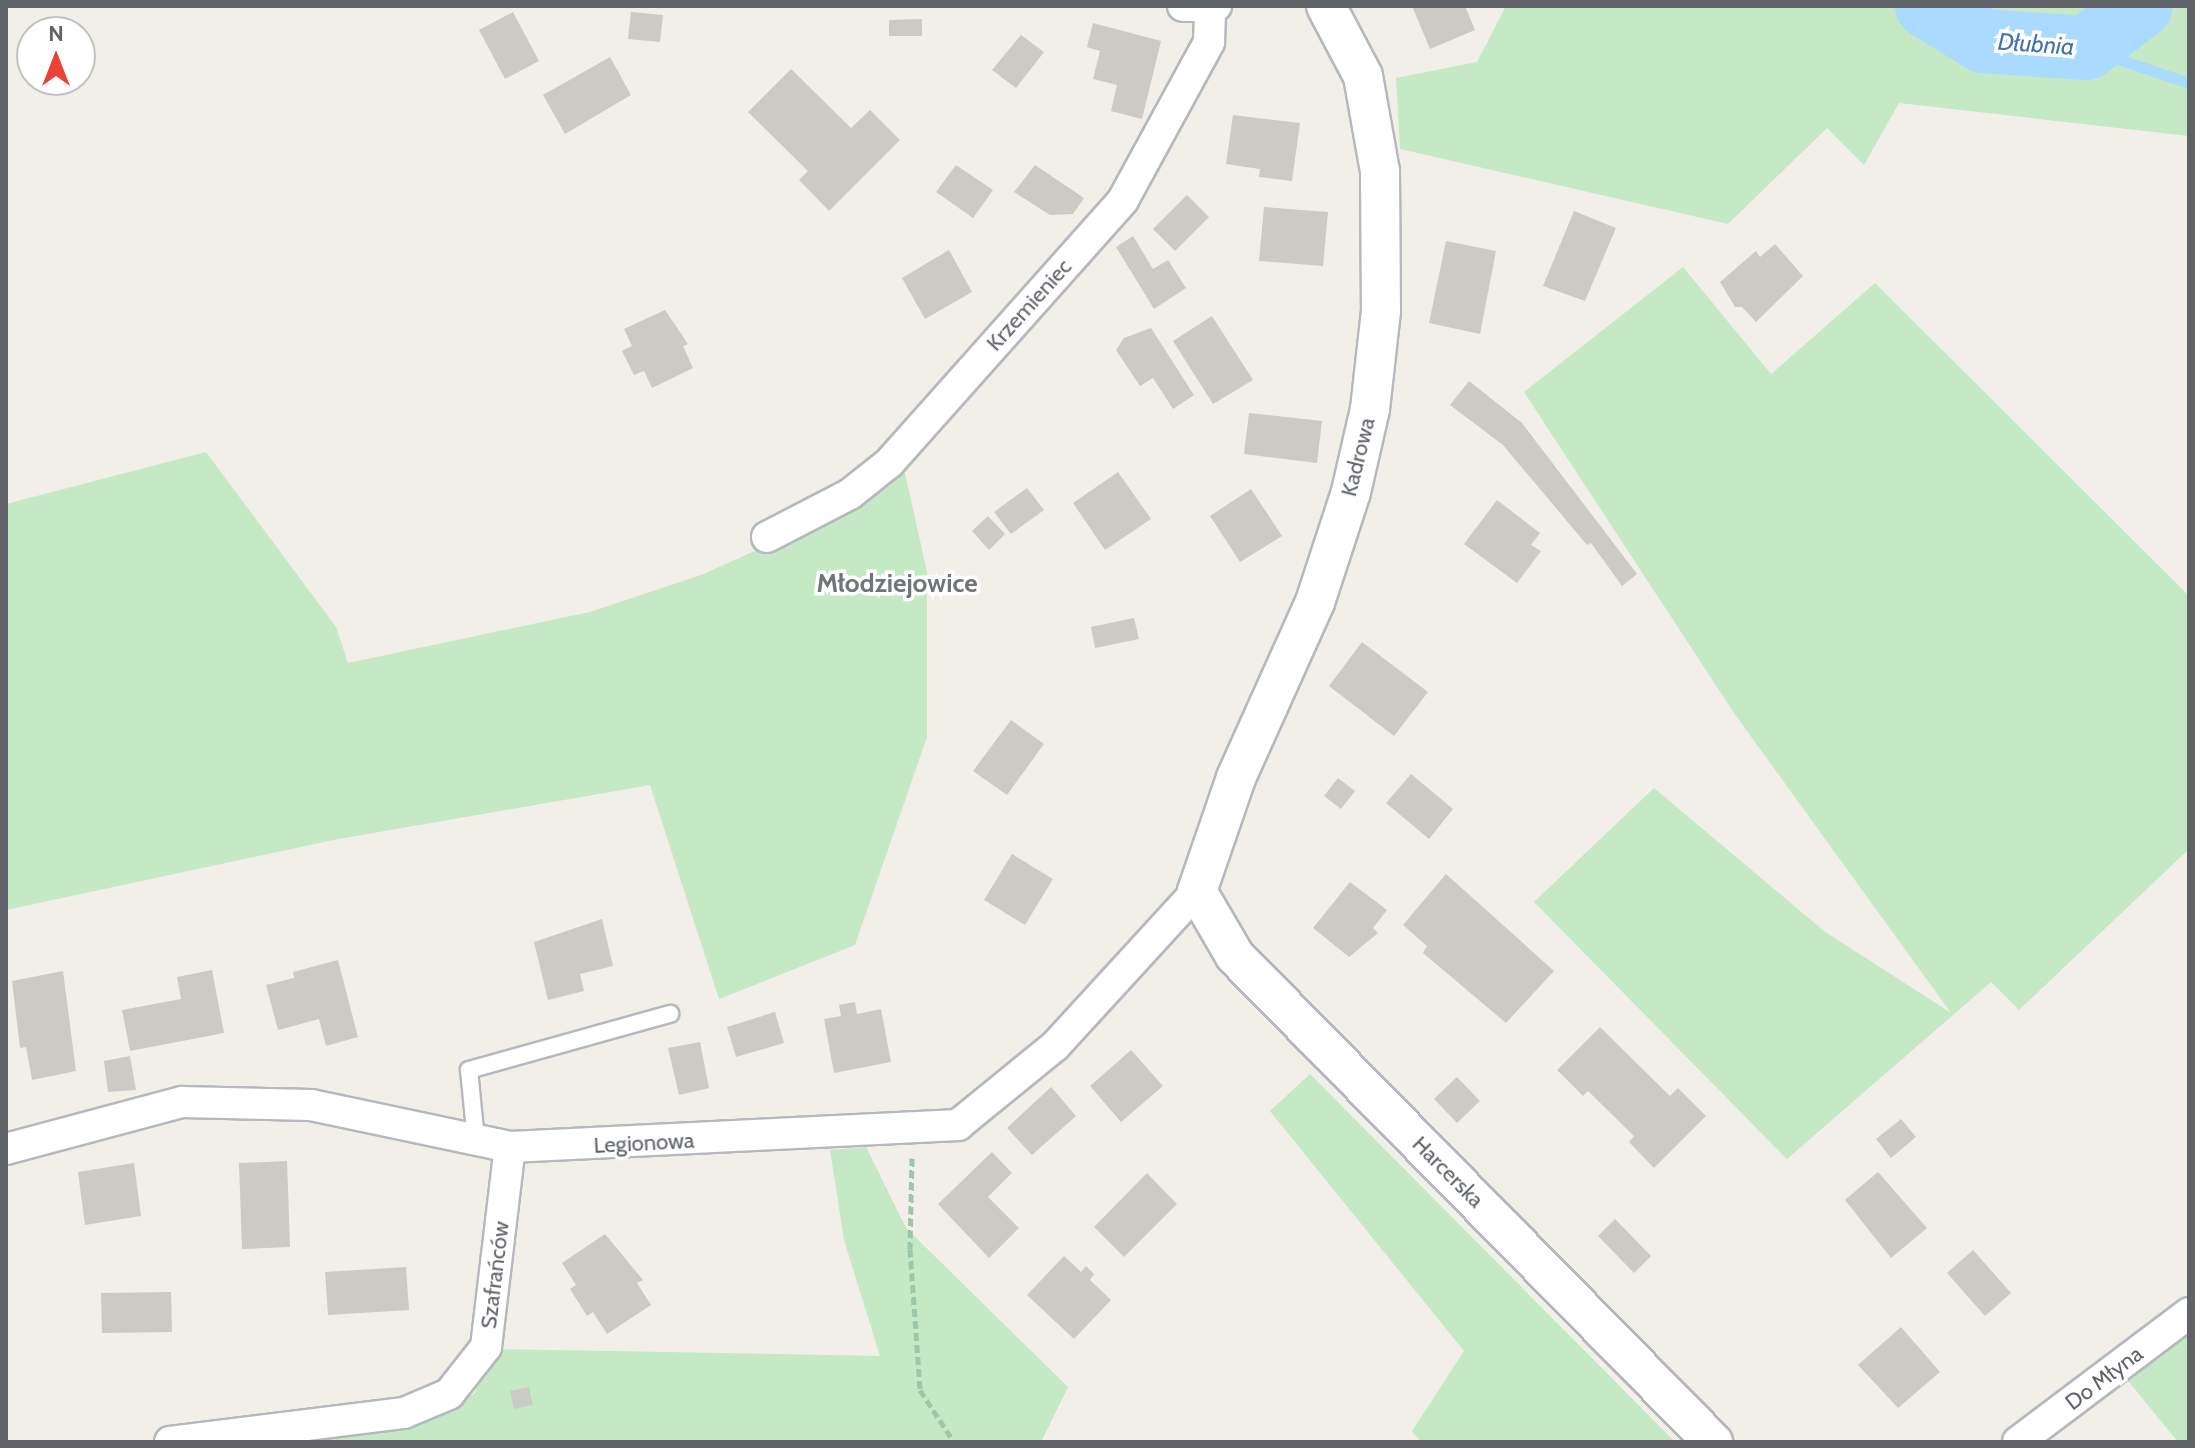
<!DOCTYPE html>
<meta charset="utf-8">
<style>
body{margin:0}
#map{position:relative;width:2195px;height:1448px;overflow:hidden;background:#f1efe8;font-family:Cabin,sans-serif}
div>[style]{position:absolute}
[style*='--x']{left:calc(var(--x)*1px);top:calc(var(--y)*1px);width:calc(var(--w)*1px);rotate:calc(var(--a)*1deg)}
.green>*{inset:0;background:#c5e8c5}
.stream>*{height:11px;margin:-5.5px;padding:0 5.5px;transform-origin:5.5px;border-radius:5.5px;background:#aadaff}
.river>*{height:64px;margin:-32px;padding:0 32px;transform-origin:32px;border-radius:32px;background:#aadaff}
.building>*{inset:0;background:#cccac5}
.path>*{height:5px;margin-top:-2.5px;transform-origin:0;background:repeating-linear-gradient(90deg,#9cc7a9 0 8px,transparent 0 12px)}
.roads{filter:drop-shadow(2px 0 #b5b8bc) drop-shadow(-2px 0 #b5b8bc) drop-shadow(0 2px #b5b8bc) drop-shadow(0 -2px #b5b8bc)}
.service>*{height:16px;margin:-8px;padding:0 8px;transform-origin:8px;border-radius:8px;background:#fff}
.minor>*{height:30px;margin:-15px;padding:0 15px;transform-origin:15px;border-radius:15px;background:#fff}
.tertiary>*{height:38px;margin:-19px;padding:0 19px;transform-origin:19px;border-radius:19px;background:#fff}
span{translate:-50% -50%;white-space:nowrap;text-align:center;line-height:1.15;-webkit-text-stroke:7px #fff;paint-order:stroke}
.street-label{font-size:22px;color:#5f6368}
.water-label{font-size:24px;color:#4174aa;font-style:italic}
.quarter-label{font-size:26px;color:#70757a;font-weight:700}
.frame{position:absolute;inset:0;border:8px solid #5f6368;pointer-events:none}
.north{position:absolute;left:16px;top:16px;width:80px;height:80px;box-sizing:border-box;background:#fff;border:2px solid #bfc1c3;border-radius:50%;rotate:0deg;font-size:22px;font-weight:700;line-height:32px;text-align:center;color:#5f6368}
.north::after{content:'';display:block;margin:auto;width:28px;height:36px;background:#ea4335;clip-path:polygon(50% 0,100% 100%,50% 72%,0 100%)}
</style>
<div id="map">
<div class="green">
<i style="clip-path:polygon(1506px 6px,2189px 6px,2189px 136px,1899px 103px,1864px 165px,1827px 128px,1728px 224px,1400px 149px,1396px 78px,1477px 62px)"></i>
<i style="clip-path:polygon(1683px 267px,1771px 374px,1875px 283px,2189px 596px,2189px 849px,2019px 1010px,1991px 982px,1787px 1159px,1534px 902px,1654px 788px,1824px 931px,1951px 1013px,1734px 713px,1524px 392px)"></i>
<i style="clip-path:polygon(206px 452px,336px 627px,348px 663px,590px 612px,701px 575px,801px 530px,903px 464px,927px 572px,927px 737px,855px 945px,719px 999px,650px 785px,333px 840px,6px 910px,6px 504px)"></i>
<i style="clip-path:polygon(1310px 1074px,1675px 1442px,1421px 1442px,1412px 1431px,1464px 1351px,1270px 1111px)"></i>
<i style="clip-path:polygon(866px 1147px,906px 1228px,1068px 1387px,1041px 1442px,287px 1442px,421px 1417px,474px 1394px,498px 1349px,880px 1356px,844px 1240px,830px 1150px)"></i>
<i style="clip-path:polygon(2189px 1328px,2189px 1442px,2178px 1442px,2125px 1377px)"></i>
</div>
<div class="stream">
<i style="--x:2086;--y:48;--w:109;--a:18.8"></i>
</div>
<div class="river">
<i style="--x:1927;--y:6;--w:66;--a:32"></i>
<i style="--x:1983;--y:41;--w:103;--a:3.9"></i>
<i style="--x:2086;--y:48;--w:69;--a:-37.4"></i>
</div>
<div class="building">
<i style="clip-path:polygon(1412px 6px,1465px 6px,1475px 30px,1430px 49px)"></i>
<i style="clip-path:polygon(513px 12px,539px 61px,505px 79px,479px 30px)"></i>
<i style="clip-path:polygon(631px 12px,663px 15px,660px 42px,628px 39px)"></i>
<i style="clip-path:polygon(922px 19px,922px 36px,889px 36px,889px 20px)"></i>
<i style="clip-path:polygon(1093px 23px,1161px 41px,1142px 119px,1111px 111px,1117px 85px,1093px 79px,1100px 51px,1087px 47px)"></i>
<i style="clip-path:polygon(1021px 35px,1044px 52px,1016px 88px,992px 70px)"></i>
<i style="clip-path:polygon(610px 57px,631px 95px,565px 134px,543px 95px)"></i>
<i style="clip-path:polygon(791px 69px,851px 128px,870px 110px,900px 140px,829px 211px,799px 180px,808px 171px,748px 112px)"></i>
<i style="clip-path:polygon(1233px 115px,1300px 123px,1292px 181px,1259px 177px,1260px 169px,1226px 164px)"></i>
<i style="clip-path:polygon(956px 165px,993px 190px,973px 218px,936px 192px)"></i>
<i style="clip-path:polygon(1035px 165px,1084px 198px,1073px 214px,1050px 215px,1014px 192px)"></i>
<i style="clip-path:polygon(1187px 195px,1209px 217px,1175px 251px,1153px 229px)"></i>
<i style="clip-path:polygon(1264px 207px,1328px 212px,1323px 266px,1259px 261px)"></i>
<i style="clip-path:polygon(1574px 211px,1616px 228px,1585px 301px,1543px 286px)"></i>
<i style="clip-path:polygon(1133px 236px,1153px 269px,1168px 260px,1186px 288px,1154px 309px,1116px 247px)"></i>
<i style="clip-path:polygon(1446px 241px,1496px 251px,1480px 334px,1429px 323px)"></i>
<i style="clip-path:polygon(1775px 244px,1803px 276px,1756px 322px,1742px 307px,1735px 307px,1720px 282px,1756px 251px,1760px 257px)"></i>
<i style="clip-path:polygon(949px 250px,972px 292px,925px 319px,902px 278px)"></i>
<i style="clip-path:polygon(665px 310px,688px 344px,683px 346px,693px 368px,652px 388px,644px 371px,634px 375px,622px 351px,632px 346px,624px 329px)"></i>
<i style="clip-path:polygon(1212px 316px,1253px 380px,1213px 404px,1173px 341px)"></i>
<i style="clip-path:polygon(1151px 328px,1194px 395px,1173px 409px,1153px 378px,1140px 386px,1116px 350px,1124px 338px)"></i>
<i style="clip-path:polygon(1469px 381px,1522px 423px,1637px 574px,1622px 586px,1591px 543px,1587px 545px,1503px 445px,1450px 405px)"></i>
<i style="clip-path:polygon(1249px 413px,1322px 421px,1317px 463px,1244px 454px)"></i>
<i style="clip-path:polygon(1118px 472px,1151px 519px,1105px 550px,1073px 503px)"></i>
<i style="clip-path:polygon(1027px 488px,1044px 510px,1011px 534px,994px 512px)"></i>
<i style="clip-path:polygon(1251px 489px,1282px 536px,1240px 562px,1210px 516px)"></i>
<i style="clip-path:polygon(1497px 500px,1540px 533px,1531px 545px,1541px 551px,1517px 583px,1464px 544px)"></i>
<i style="clip-path:polygon(988px 516px,1005px 534px,989px 550px,972px 531px)"></i>
<i style="clip-path:polygon(1134px 618px,1139px 639px,1095px 648px,1091px 627px)"></i>
<i style="clip-path:polygon(1362px 642px,1428px 692px,1394px 736px,1329px 686px)"></i>
<i style="clip-path:polygon(1011px 720px,1044px 744px,1007px 795px,973px 771px)"></i>
<i style="clip-path:polygon(1411px 774px,1453px 809px,1429px 839px,1386px 803px)"></i>
<i style="clip-path:polygon(1338px 778px,1355px 791px,1341px 809px,1324px 796px)"></i>
<i style="clip-path:polygon(1012px 854px,1053px 879px,1025px 925px,984px 900px)"></i>
<i style="clip-path:polygon(1446px 874px,1554px 971px,1506px 1023px,1423px 953px,1427px 946px,1403px 925px)"></i>
<i style="clip-path:polygon(1350px 882px,1387px 910px,1373px 928px,1378px 933px,1349px 957px,1313px 928px)"></i>
<i style="clip-path:polygon(602px 919px,613px 966px,580px 974px,584px 991px,548px 1000px,534px 942px)"></i>
<i style="clip-path:polygon(338px 960px,358px 1037px,326px 1046px,319px 1019px,278px 1030px,266px 985px,294px 978px,293px 972px)"></i>
<i style="clip-path:polygon(212px 970px,224px 1033px,130px 1051px,122px 1010px,181px 999px,177px 977px)"></i>
<i style="clip-path:polygon(63px 971px,76px 1071px,32px 1080px,26px 1047px,20px 1048px,12px 981px)"></i>
<i style="clip-path:polygon(855px 1002px,857px 1014px,881px 1009px,891px 1062px,834px 1073px,824px 1019px,841px 1016px,839px 1005px)"></i>
<i style="clip-path:polygon(775px 1012px,784px 1043px,736px 1057px,727px 1027px)"></i>
<i style="clip-path:polygon(1600px 1027px,1670px 1096px,1678px 1088px,1706px 1116px,1654px 1168px,1629px 1142px,1634px 1136px,1588px 1091px,1583px 1096px,1557px 1070px)"></i>
<i style="clip-path:polygon(700px 1042px,709px 1088px,679px 1095px,668px 1048px)"></i>
<i style="clip-path:polygon(1131px 1050px,1163px 1086px,1121px 1122px,1090px 1086px)"></i>
<i style="clip-path:polygon(130px 1056px,136px 1090px,108px 1092px,104px 1061px)"></i>
<i style="clip-path:polygon(1457px 1077px,1480px 1101px,1457px 1123px,1434px 1099px)"></i>
<i style="clip-path:polygon(1051px 1087px,1076px 1116px,1032px 1155px,1007px 1128px)"></i>
<i style="clip-path:polygon(1901px 1119px,1916px 1137px,1891px 1158px,1876px 1139px)"></i>
<i style="clip-path:polygon(992px 1152px,1012px 1173px,988px 1197px,1019px 1228px,989px 1258px,938px 1204px)"></i>
<i style="clip-path:polygon(287px 1161px,290px 1247px,242px 1249px,239px 1163px)"></i>
<i style="clip-path:polygon(134px 1163px,141px 1216px,85px 1225px,78px 1172px)"></i>
<i style="clip-path:polygon(1878px 1172px,1927px 1228px,1891px 1258px,1845px 1200px)"></i>
<i style="clip-path:polygon(1147px 1173px,1177px 1204px,1124px 1257px,1094px 1227px)"></i>
<i style="clip-path:polygon(1615px 1219px,1651px 1256px,1634px 1273px,1598px 1236px)"></i>
<i style="clip-path:polygon(605px 1234px,643px 1280px,637px 1283px,651px 1305px,607px 1334px,593px 1312px,587px 1316px,570px 1289px,576px 1285px,562px 1263px)"></i>
<i style="clip-path:polygon(1973px 1250px,2011px 1293px,1985px 1316px,1947px 1273px)"></i>
<i style="clip-path:polygon(1064px 1256px,1081px 1272px,1086px 1266px,1094px 1274px,1090px 1280px,1111px 1300px,1074px 1339px,1027px 1295px)"></i>
<i style="clip-path:polygon(406px 1267px,409px 1310px,328px 1315px,325px 1272px)"></i>
<i style="clip-path:polygon(171px 1292px,172px 1332px,102px 1333px,101px 1293px)"></i>
<i style="clip-path:polygon(1901px 1327px,1940px 1372px,1898px 1408px,1858px 1365px)"></i>
<i style="clip-path:polygon(529px 1387px,533px 1405px,514px 1409px,510px 1391px)"></i>
</div>
<div class="path">
<i style="--x:912;--y:1158;--w:91;--a:91.3"></i>
<i style="--x:910;--y:1249;--w:141;--a:85.9"></i>
<i style="--x:920;--y:1390;--w:62;--a:56.8"></i>
</div>
<div class="roads">
<div class="service">
<i style="--x:476;--y:1140;--w:70;--a:-95.7"></i>
<i style="--x:469;--y:1070;--w:209;--a:-15.6"></i>
</div>
<div class="minor">
<i style="--x:1183;--y:6;--w:33;--a:0"></i>
<i style="--x:767;--y:537;--w:93;--a:-27.4"></i>
<i style="--x:850;--y:494;--w:50;--a:-38.5"></i>
<i style="--x:889;--y:463;--w:352;--a:-48.3"></i>
<i style="--x:1123;--y:200;--w:180;--a:-61.4"></i>
<i style="--x:1209;--y:42;--w:33;--a:-88"></i>
<i style="--x:6;--y:1149;--w:182;--a:-15"></i>
<i style="--x:182;--y:1102;--w:129;--a:1.3"></i>
<i style="--x:311;--y:1105;--w:203;--a:11.9"></i>
<i style="--x:510;--y:1147;--w:449;--a:-2.8"></i>
<i style="--x:958;--y:1125;--w:125;--a:-39.2"></i>
<i style="--x:1055;--y:1046;--w:210;--a:-47.5"></i>
<i style="--x:170;--y:1442;--w:236;--a:-7.1"></i>
<i style="--x:404;--y:1413;--w:49;--a:-22.9"></i>
<i style="--x:449;--y:1394;--w:60;--a:-51.8"></i>
<i style="--x:486;--y:1347;--w:201;--a:-83.2"></i>
<i style="--x:2018;--y:1442;--w:214;--a:-37"></i>
</div>
<div class="tertiary">
<i style="--x:1326;--y:6;--w:79;--a:62.1"></i>
<i style="--x:1363;--y:76;--w:97;--a:79.9"></i>
<i style="--x:1380;--y:171;--w:140;--a:89.6"></i>
<i style="--x:1381;--y:311;--w:99;--a:96.4"></i>
<i style="--x:1370;--y:409;--w:85;--a:102.9"></i>
<i style="--x:1351;--y:492;--w:116;--a:108.1"></i>
<i style="--x:1315;--y:602;--w:193;--a:114.2"></i>
<i style="--x:1236;--y:778;--w:120;--a:109"></i>
<i style="--x:1197;--y:891;--w:75;--a:59.7"></i>
<i style="--x:1235;--y:956;--w:682;--a:45.48"></i>
</div>
</div>
<div class="street-label">
<span style="left:1029px;top:305px;rotate:-48deg">Krzemieniec</span>
<span style="left:1358px;top:457px;rotate:-76deg">Kadrowa</span>
<span style="left:644px;top:1143px;rotate:-3deg">Legionowa</span>
<span style="left:1448px;top:1172px;rotate:45deg">Harcerska</span>
<span style="left:495px;top:1275px;rotate:-83deg">Szafrańców</span>
<span style="left:2104px;top:1378px;rotate:-37deg">Do Młyna</span>
</div>
<div class="water-label">
<span style="left:2036px;top:44px;rotate:4deg">Dłubnia</span>
</div>
<div class="quarter-label">
<span style="left:897px;top:584px">Młodziejowice</span>
</div>
<div class="frame"></div>
<div class="north">N</div>
</div>
